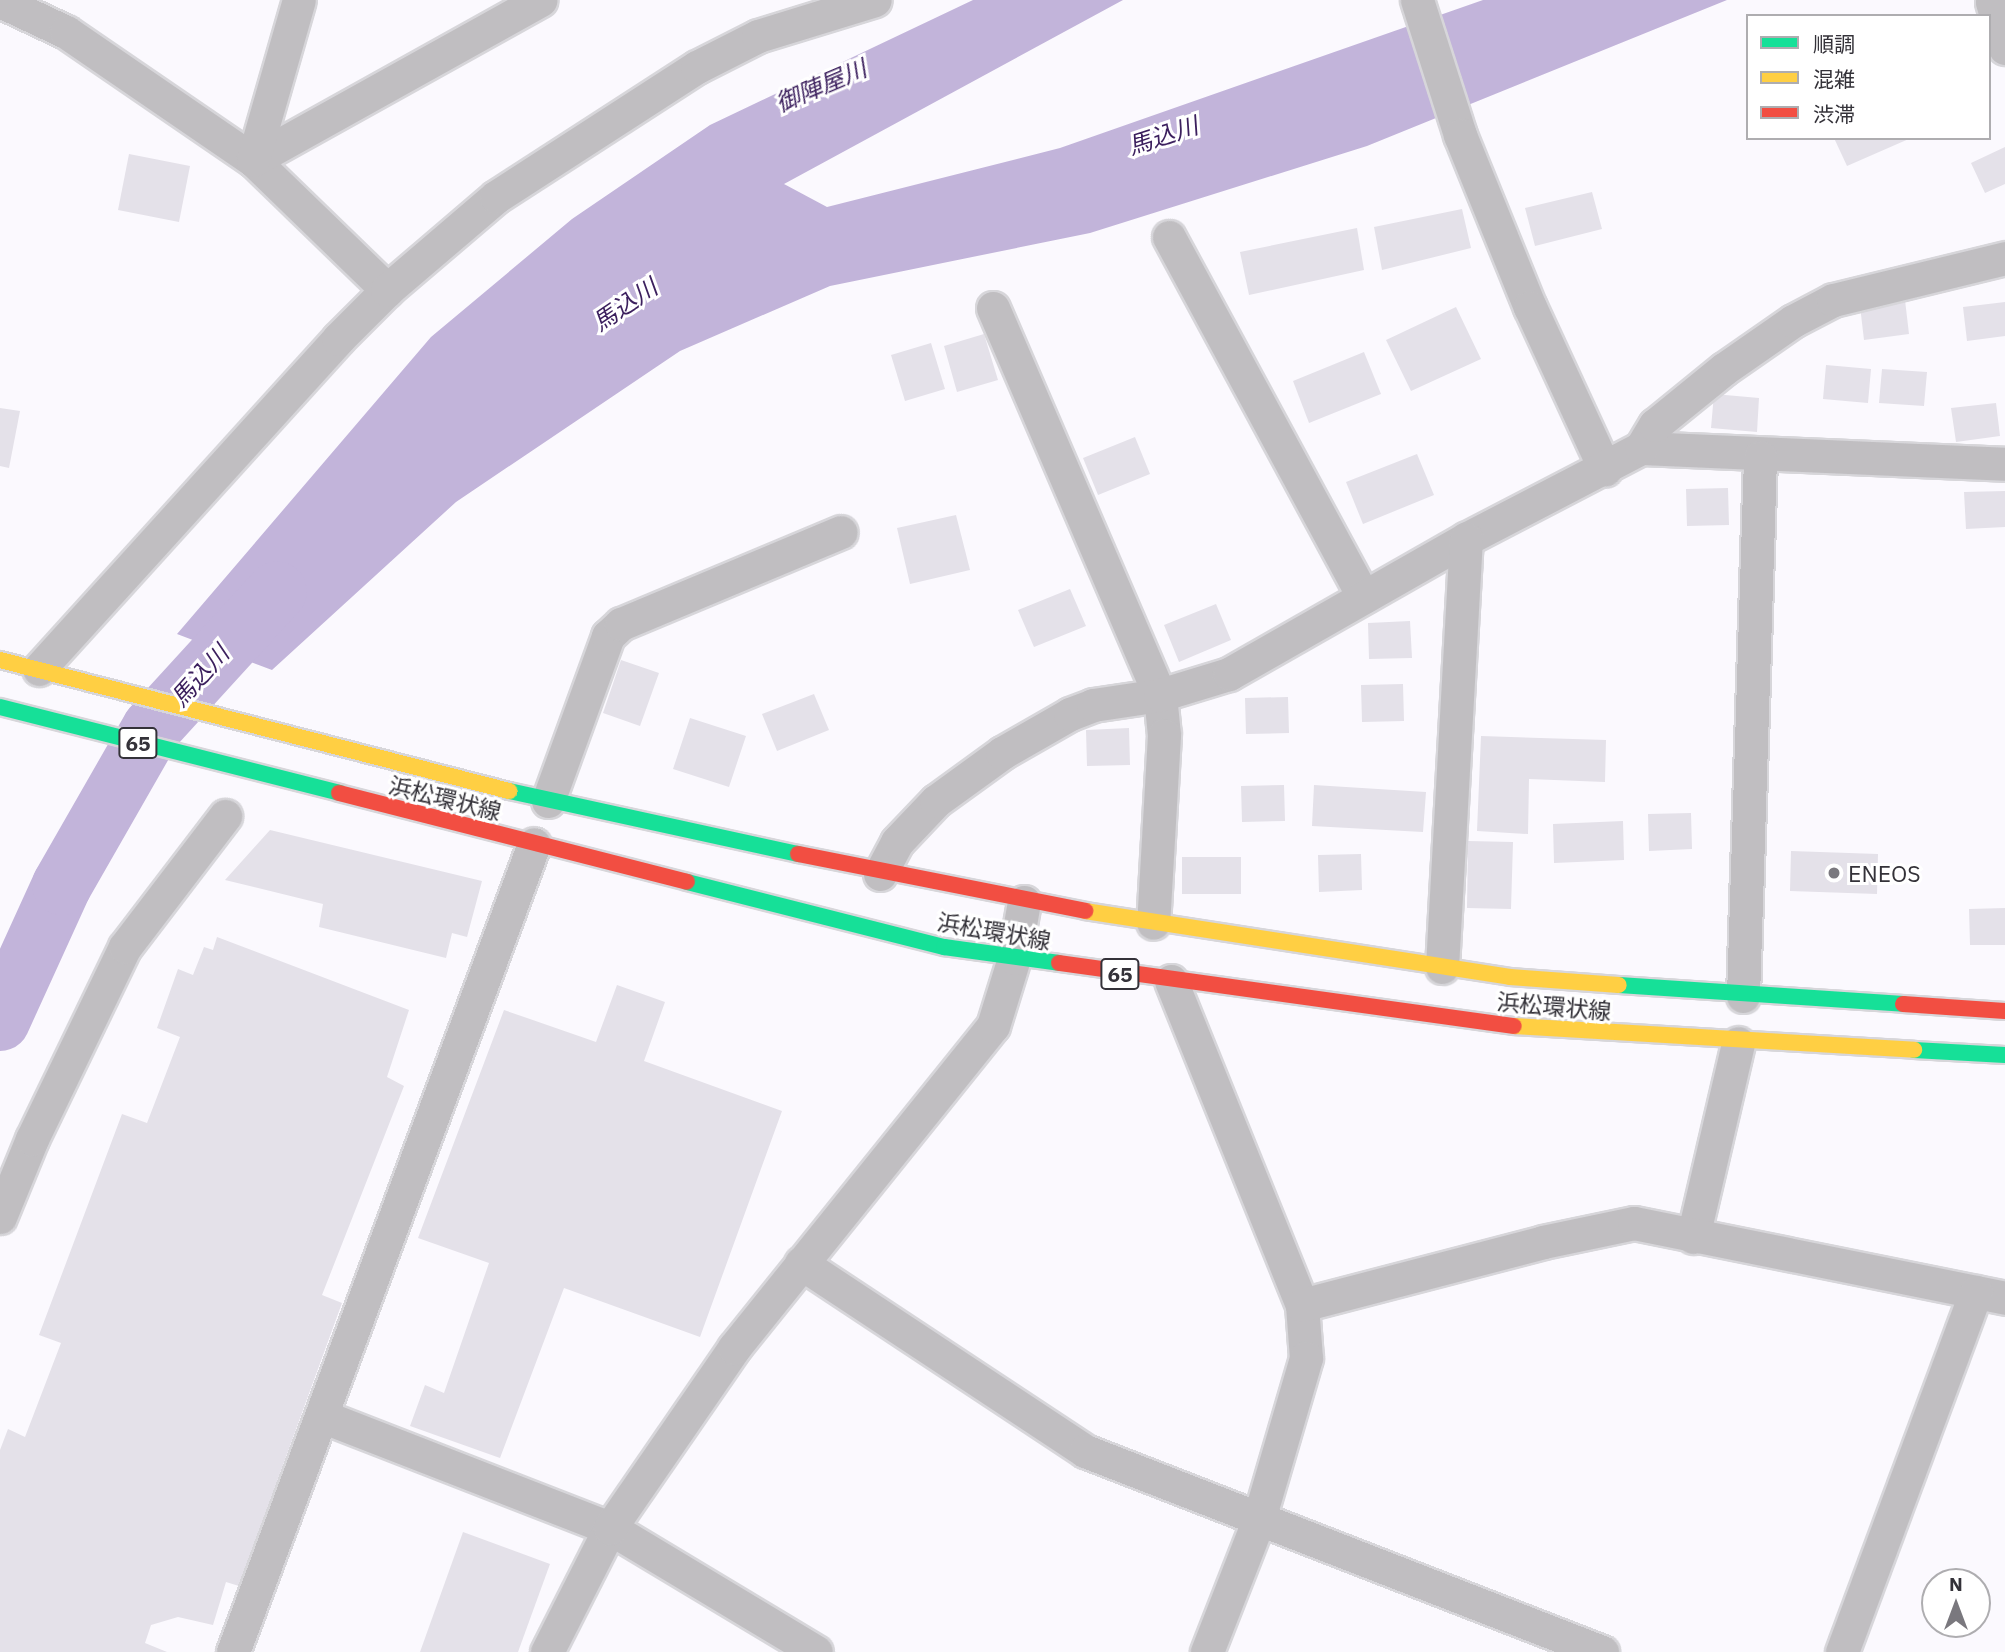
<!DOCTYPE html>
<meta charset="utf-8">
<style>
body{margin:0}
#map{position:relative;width:2005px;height:1652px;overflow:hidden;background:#fbf9fe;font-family:"IBM Plex Sans","Noto Sans JP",sans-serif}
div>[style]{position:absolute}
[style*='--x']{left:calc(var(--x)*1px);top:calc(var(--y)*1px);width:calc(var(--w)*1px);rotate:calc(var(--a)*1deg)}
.water>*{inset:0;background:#c2b4da}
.river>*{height:60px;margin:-30px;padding:0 30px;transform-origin:30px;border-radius:30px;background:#c2b4da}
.building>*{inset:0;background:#e4e1e9}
.roads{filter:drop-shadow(2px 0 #d7d6da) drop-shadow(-2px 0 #d7d6da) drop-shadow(0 2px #d7d6da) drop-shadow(0 -2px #d7d6da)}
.street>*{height:33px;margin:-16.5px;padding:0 16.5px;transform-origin:16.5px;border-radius:16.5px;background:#c0bec1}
.fast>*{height:16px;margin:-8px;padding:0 8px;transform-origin:8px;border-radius:8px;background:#16e098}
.slow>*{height:16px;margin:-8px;padding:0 8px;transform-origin:8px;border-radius:8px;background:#ffcf43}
.jam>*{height:16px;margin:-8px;padding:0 8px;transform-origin:8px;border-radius:8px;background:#f24e42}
.dots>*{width:19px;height:19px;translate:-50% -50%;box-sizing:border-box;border:4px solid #fff;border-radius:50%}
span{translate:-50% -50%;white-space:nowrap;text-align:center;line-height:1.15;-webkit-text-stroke:6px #fff;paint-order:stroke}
.shield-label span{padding:2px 5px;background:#fff;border:2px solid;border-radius:5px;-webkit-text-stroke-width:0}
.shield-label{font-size:21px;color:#343239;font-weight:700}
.street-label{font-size:23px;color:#343239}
.poi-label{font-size:23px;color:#343239}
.left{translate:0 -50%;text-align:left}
.water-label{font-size:24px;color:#3c205e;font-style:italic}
.legend{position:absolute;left:1746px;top:14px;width:245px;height:126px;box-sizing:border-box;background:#fff;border:2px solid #aeadb0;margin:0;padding:9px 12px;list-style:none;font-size:21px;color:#343239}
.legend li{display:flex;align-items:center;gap:14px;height:35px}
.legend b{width:35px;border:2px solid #aeadb0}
.north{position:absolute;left:1921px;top:1568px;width:70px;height:70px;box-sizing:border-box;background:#fff;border:2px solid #aeadb0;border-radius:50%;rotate:0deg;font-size:19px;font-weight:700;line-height:28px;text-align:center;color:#343239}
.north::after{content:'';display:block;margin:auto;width:24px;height:32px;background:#7a787e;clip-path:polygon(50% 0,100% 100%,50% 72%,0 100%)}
</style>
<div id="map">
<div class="water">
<i style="clip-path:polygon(973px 0,1123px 0,784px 184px,827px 207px,1060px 148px,1483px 0,1727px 0,1367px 146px,1090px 233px,830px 286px,680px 351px,456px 502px,272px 670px,177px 634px,431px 337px,572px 219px,710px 125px)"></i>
</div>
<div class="river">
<i style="--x:0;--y:1021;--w:149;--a:-65.5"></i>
<i style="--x:62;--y:885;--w:181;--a:-60.2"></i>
<i style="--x:152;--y:728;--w:185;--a:-47.6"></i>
</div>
<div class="building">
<i style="clip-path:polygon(1834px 138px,1911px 138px,1847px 166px)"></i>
<i style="clip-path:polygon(2005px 147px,2005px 184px,1985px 193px,1971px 163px)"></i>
<i style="clip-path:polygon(129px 154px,190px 166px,179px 222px,118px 210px)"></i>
<i style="clip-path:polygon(1592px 192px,1602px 229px,1535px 246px,1525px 208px)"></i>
<i style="clip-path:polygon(1462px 209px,1471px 248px,1382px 270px,1374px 227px)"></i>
<i style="clip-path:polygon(1357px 228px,1364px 270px,1249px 295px,1240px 252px)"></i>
<i style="clip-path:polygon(1905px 300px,1909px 334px,1864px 340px,1860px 306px)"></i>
<i style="clip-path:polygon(2005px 302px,2005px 336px,1967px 341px,1963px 307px)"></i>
<i style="clip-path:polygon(1456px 307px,1481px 359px,1411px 391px,1386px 340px)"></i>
<i style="clip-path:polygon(984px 334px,998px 380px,957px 392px,944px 346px)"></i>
<i style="clip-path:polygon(931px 343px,945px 389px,905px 401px,891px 355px)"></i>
<i style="clip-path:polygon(1364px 352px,1381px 394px,1309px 423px,1293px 381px)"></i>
<i style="clip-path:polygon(1826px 365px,1871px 369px,1868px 403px,1823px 399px)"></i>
<i style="clip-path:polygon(1882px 369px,1927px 372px,1924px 406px,1879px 403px)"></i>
<i style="clip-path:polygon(1714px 394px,1759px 398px,1757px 432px,1711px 428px)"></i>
<i style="clip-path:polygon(1996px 403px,2000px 436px,1956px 442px,1951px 408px)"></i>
<i style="clip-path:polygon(0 408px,20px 411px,9px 468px,0 466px)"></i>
<i style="clip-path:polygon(1135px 437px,1150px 474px,1098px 495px,1083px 458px)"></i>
<i style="clip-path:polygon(1417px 454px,1434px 495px,1363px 524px,1346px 482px)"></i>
<i style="clip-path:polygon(1728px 488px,1729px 525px,1687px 526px,1686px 489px)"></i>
<i style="clip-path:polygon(2005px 491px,2005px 527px,1966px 529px,1964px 492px)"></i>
<i style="clip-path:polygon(956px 515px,970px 570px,910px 584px,897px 528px)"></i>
<i style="clip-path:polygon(1070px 589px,1086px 626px,1034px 647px,1018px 610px)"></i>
<i style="clip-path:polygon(1216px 604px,1231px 640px,1179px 662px,1164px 625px)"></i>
<i style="clip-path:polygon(1410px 621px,1412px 658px,1369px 659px,1368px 623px)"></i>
<i style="clip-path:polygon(621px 660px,659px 673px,640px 726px,603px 713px)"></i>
<i style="clip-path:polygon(1403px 684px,1404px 721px,1362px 722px,1361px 685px)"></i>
<i style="clip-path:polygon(814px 694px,829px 730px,777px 751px,762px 714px)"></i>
<i style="clip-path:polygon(1288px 697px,1289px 733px,1246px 734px,1245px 698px)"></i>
<i style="clip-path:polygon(690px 718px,746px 736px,729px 787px,673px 769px)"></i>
<i style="clip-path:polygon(1129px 728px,1130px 765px,1087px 766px,1086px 730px)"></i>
<i style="clip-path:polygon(1481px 736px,1606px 740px,1605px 782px,1529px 779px,1528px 834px,1477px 831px)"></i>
<i style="clip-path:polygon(1284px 785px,1285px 821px,1242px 822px,1241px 786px)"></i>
<i style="clip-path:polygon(1314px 785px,1426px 792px,1423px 832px,1312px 826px)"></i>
<i style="clip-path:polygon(1691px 813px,1692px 849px,1649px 851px,1648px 814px)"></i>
<i style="clip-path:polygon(1623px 821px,1624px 860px,1554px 863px,1553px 824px)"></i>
<i style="clip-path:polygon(270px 830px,482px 881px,467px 937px,452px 933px,446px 958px,319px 927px,323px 904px,225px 880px)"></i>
<i style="clip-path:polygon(1468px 841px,1513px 842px,1511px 909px,1467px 908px)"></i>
<i style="clip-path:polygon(1791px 851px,1878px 854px,1877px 894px,1790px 891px)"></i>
<i style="clip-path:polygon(1361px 854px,1362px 890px,1319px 892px,1318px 855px)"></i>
<i style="clip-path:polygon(1182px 857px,1241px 857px,1241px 894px,1182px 894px)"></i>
<i style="clip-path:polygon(2005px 908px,2005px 945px,1970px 945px,1969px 909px)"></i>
<i style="clip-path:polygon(217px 937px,409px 1010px,387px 1077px,404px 1086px,322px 1295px,342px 1303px,239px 1586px,226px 1582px,213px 1625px,178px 1617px,151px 1625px,145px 1643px,167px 1652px,0 1652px,0 1450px,8px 1429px,25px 1437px,61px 1343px,39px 1335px,122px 1114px,147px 1123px,180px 1037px,157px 1028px,178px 969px,193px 975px,204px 947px,213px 950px)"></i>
<i style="clip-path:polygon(617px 985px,665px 1002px,644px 1061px,782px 1111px,700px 1337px,564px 1288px,500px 1458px,410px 1426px,425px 1385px,444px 1393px,489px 1263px,418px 1238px,504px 1010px,596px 1042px)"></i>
<i style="clip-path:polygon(463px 1532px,550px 1564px,518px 1652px,420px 1652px)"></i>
</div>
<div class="roads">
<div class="street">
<i style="--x:1417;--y:0;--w:142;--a:72.3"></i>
<i style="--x:1460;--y:135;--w:186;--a:67.9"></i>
<i style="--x:1530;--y:307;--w:179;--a:65.2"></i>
<i style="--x:1999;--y:0;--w:7;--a:164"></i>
<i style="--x:1992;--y:2;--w:48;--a:74.2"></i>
<i style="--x:0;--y:1;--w:73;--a:25.2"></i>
<i style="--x:66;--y:32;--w:227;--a:34.4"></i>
<i style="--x:253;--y:160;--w:187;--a:44.1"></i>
<i style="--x:253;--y:160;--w:329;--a:-29.1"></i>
<i style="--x:253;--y:160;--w:166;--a:-74"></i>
<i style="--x:1169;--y:237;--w:409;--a:61.6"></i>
<i style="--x:993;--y:308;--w:421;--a:66.7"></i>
<i style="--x:1160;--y:695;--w:40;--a:84.3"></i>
<i style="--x:1164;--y:735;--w:188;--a:93.3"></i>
<i style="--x:1641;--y:448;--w:364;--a:2.5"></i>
<i style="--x:39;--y:669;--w:445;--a:-47.8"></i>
<i style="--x:338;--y:339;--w:69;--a:-45"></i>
<i style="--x:387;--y:290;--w:143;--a:-40.5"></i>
<i style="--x:496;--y:197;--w:239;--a:-32.9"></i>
<i style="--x:697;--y:67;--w:68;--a:-26.9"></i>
<i style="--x:758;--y:36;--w:122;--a:-17.1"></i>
<i style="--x:548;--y:801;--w:176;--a:-70"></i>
<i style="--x:608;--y:636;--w:18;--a:-43"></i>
<i style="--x:621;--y:624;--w:238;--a:-22.7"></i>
<i style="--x:880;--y:874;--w:36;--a:-62"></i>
<i style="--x:897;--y:842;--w:57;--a:-46.4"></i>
<i style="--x:936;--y:801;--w:82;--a:-36"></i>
<i style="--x:1002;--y:753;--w:78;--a:-29.8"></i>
<i style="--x:1070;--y:714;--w:25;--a:-21"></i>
<i style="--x:1093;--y:705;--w:68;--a:-8.5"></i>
<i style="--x:1160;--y:695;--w:72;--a:-16.9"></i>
<i style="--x:1229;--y:674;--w:273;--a:-29.7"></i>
<i style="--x:1466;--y:539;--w:197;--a:-27.5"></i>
<i style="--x:1641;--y:448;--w:27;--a:-59"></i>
<i style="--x:1655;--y:425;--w:89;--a:-39.1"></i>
<i style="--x:1724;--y:369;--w:84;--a:-34.8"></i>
<i style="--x:1793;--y:321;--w:45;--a:-27.7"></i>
<i style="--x:1833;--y:300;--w:177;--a:-13.7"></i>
<i style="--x:1442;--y:967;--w:429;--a:-86.8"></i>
<i style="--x:1171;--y:981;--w:349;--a:68"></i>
<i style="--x:1302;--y:1305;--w:53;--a:85.7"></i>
<i style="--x:1306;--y:1358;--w:168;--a:106.3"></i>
<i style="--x:1259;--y:1519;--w:143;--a:111.4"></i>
<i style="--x:1743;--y:996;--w:539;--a:-88.19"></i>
<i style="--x:0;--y:1217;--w:84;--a:-67.7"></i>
<i style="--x:32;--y:1139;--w:213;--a:-64.2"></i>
<i style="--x:125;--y:947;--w:165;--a:-52.6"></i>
<i style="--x:1693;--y:1237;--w:199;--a:-76.9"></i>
<i style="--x:801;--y:1263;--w:341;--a:33.5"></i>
<i style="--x:1085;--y:1451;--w:555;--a:21.25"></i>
<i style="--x:1302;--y:1305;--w:249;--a:-14.6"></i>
<i style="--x:1543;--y:1242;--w:93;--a:-11.8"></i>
<i style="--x:1634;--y:1223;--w:379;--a:11.4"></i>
<i style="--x:322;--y:1416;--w:309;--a:21.3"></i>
<i style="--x:610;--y:1528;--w:240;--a:31"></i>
<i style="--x:233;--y:1652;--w:862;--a:-69.57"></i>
<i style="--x:547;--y:1652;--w:139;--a:-63.1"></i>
<i style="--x:610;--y:1528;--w:219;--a:-55.4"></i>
<i style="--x:734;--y:1348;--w:413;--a:-51.2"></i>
<i style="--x:993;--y:1026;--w:71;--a:-72.8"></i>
<i style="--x:1014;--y:958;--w:57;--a:-79.9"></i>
<i style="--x:1842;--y:1652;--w:384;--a:-69.6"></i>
</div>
<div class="fast">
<i style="--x:0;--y:707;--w:350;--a:14.2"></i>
<i style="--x:509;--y:791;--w:296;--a:12.3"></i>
<i style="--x:687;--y:882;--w:265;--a:14.2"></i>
<i style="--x:944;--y:947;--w:116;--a:7.9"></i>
<i style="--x:1619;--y:985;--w:285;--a:3.8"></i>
<i style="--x:1914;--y:1050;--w:91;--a:3.1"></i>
</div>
<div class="slow">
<i style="--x:0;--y:660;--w:526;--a:14.43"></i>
<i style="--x:1085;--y:911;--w:430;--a:8.8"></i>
<i style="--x:1510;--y:977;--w:109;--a:4.2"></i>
<i style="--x:1514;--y:1026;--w:401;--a:3.4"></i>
</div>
<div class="jam">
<i style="--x:339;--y:793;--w:359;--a:14.3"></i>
<i style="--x:798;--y:854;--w:293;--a:11.2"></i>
<i style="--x:1059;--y:963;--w:459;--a:7.9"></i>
<i style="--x:1903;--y:1004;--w:102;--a:3.9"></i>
</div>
</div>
<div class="dots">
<i style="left:1834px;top:873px;background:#7a787e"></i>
</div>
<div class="shield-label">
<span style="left:138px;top:743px">65</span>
<span style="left:1120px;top:974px">65</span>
</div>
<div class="street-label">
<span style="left:445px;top:798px;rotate:14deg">浜松環状線</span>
<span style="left:994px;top:931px;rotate:10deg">浜松環状線</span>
<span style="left:1554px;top:1006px;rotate:5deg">浜松環状線</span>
</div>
<div class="poi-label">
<span class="left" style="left:1848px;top:873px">ENEOS</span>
</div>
<div class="water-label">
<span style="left:821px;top:86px;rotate:-23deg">御陣屋川</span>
<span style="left:1163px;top:136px;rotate:-18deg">馬込川</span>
<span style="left:625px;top:305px;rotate:-34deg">馬込川</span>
<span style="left:200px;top:676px;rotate:-48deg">馬込川</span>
</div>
<ul class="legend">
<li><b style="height:9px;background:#16e098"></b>順調</li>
<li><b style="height:9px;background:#ffcf43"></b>混雑</li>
<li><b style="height:9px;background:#f24e42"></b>渋滞</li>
</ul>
<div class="north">N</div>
</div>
